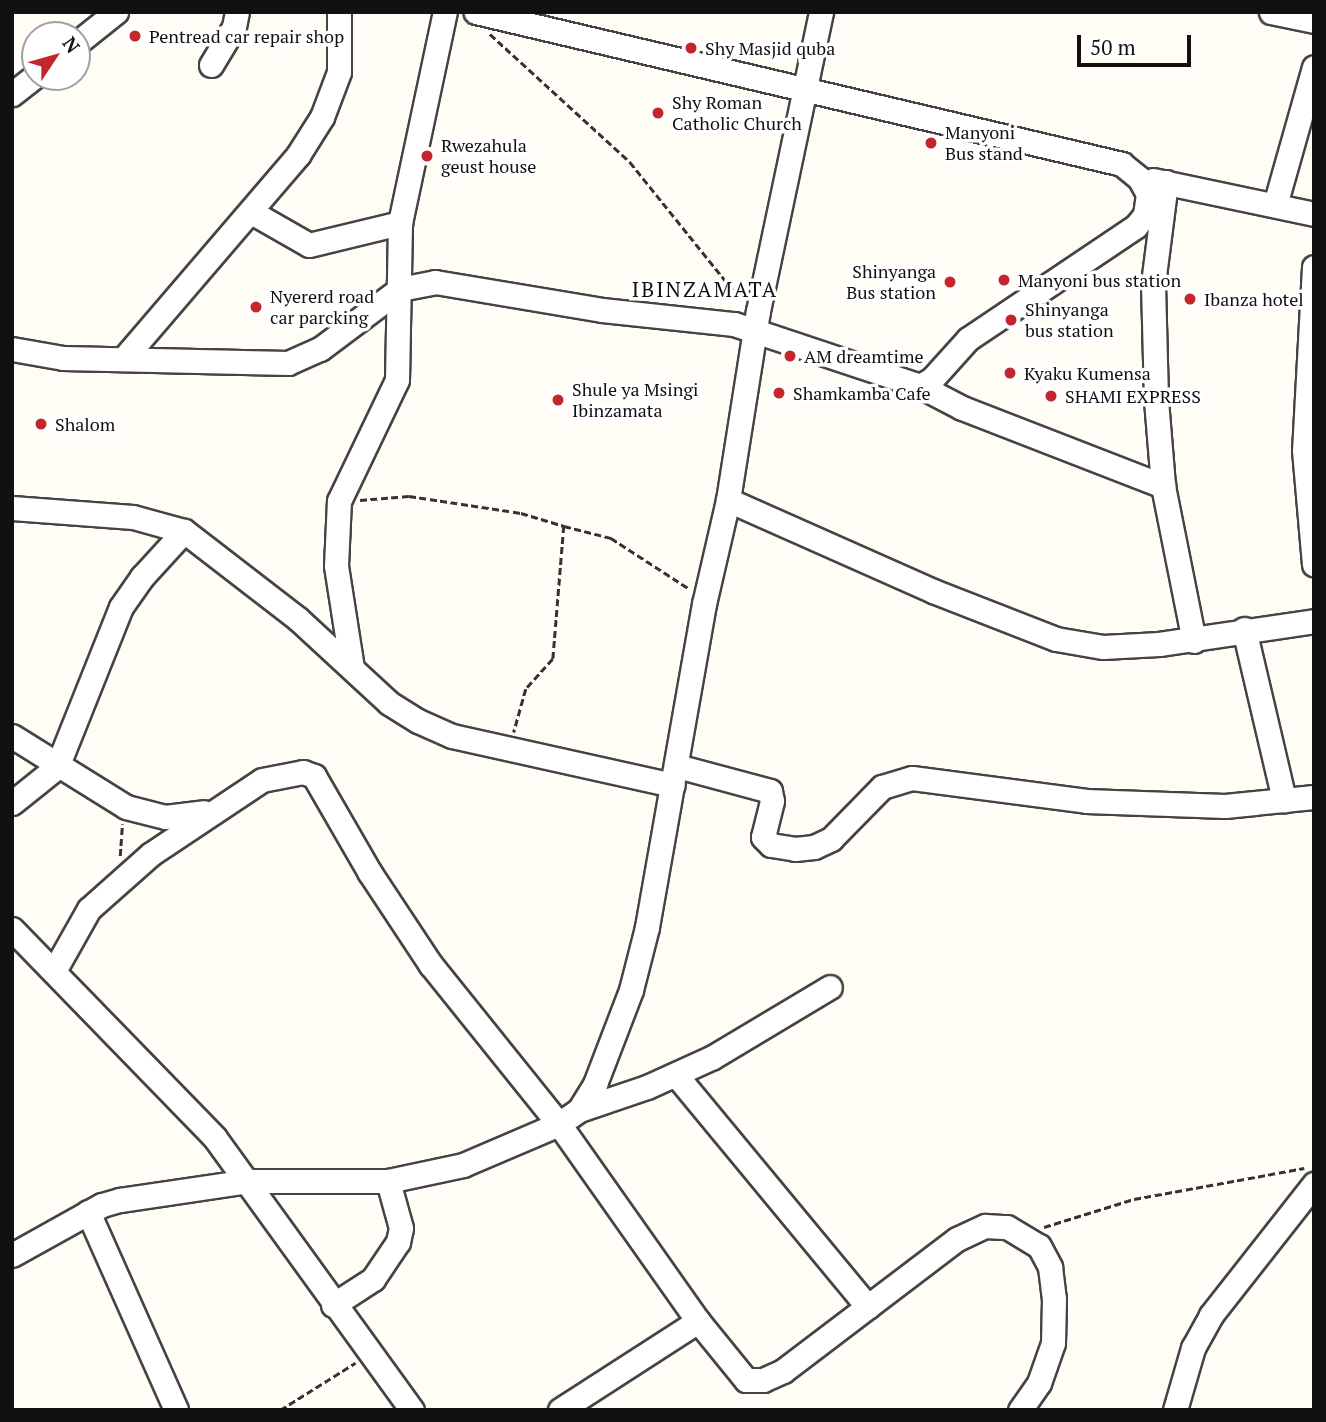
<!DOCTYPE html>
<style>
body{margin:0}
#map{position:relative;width:1326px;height:1422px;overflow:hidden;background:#fffdf5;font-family:"PT Serif",serif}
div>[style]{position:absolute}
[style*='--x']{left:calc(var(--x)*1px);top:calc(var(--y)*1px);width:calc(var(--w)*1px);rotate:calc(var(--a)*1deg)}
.path>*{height:2.5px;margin-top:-1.25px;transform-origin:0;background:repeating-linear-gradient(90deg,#333 0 7px,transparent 0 10.5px)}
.roads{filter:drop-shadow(2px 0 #444) drop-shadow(-2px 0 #444) drop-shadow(0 2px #444) drop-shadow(0 -2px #444)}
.minor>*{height:23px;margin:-11.5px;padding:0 11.5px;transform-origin:11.5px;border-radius:11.5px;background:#fff}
.dots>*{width:19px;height:19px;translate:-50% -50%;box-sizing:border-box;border:4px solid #fff;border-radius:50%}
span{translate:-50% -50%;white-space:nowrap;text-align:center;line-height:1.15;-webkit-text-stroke:7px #fff;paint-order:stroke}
.poi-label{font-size:18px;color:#111}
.left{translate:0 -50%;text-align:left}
.right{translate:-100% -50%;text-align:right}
.quarter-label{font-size:21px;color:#111;letter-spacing:2px}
.frame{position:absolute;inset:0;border:14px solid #111;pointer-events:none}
.north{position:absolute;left:21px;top:21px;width:70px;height:70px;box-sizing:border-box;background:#fff;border:2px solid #a0a0a0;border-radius:50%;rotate:54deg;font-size:19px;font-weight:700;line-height:28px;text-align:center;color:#111}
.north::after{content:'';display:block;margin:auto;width:24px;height:32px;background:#c4262e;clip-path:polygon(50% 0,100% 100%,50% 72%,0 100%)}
.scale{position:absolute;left:1077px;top:35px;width:114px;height:32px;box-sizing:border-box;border:4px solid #111;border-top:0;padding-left:9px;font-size:21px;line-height:24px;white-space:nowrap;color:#111;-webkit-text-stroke:5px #fff;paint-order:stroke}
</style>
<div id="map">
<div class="path">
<i style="--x:490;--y:34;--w:190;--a:42.4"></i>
<i style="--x:630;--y:162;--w:177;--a:51.2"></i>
<i style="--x:360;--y:500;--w:49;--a:-4.7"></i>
<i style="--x:409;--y:496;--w:113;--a:8.6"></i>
<i style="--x:521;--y:513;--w:45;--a:16.8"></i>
<i style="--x:564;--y:526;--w:133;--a:94.7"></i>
<i style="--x:553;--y:659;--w:40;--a:132"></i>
<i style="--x:526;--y:689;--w:45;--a:105.6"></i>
<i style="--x:564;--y:526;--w:49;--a:14.3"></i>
<i style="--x:611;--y:538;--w:92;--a:33"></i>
<i style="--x:120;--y:856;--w:32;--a:-86"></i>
<i style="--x:1044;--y:1227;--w:94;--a:-17.3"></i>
<i style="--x:1134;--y:1199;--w:173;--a:-10.3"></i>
<i style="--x:280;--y:1410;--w:89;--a:-32.1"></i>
</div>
<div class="roads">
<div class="minor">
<i style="--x:1271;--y:12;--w:44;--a:11.8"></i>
<i style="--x:77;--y:43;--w:50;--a:-38.5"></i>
<i style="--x:211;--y:65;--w:44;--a:-58.8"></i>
<i style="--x:234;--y:27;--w:15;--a:-79"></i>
<i style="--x:12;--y:94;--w:29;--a:-38"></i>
<i style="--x:1153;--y:180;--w:165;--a:11.9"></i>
<i style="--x:1166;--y:182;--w:103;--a:97.3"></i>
<i style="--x:1153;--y:284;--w:116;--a:88.5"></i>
<i style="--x:1156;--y:400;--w:86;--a:85.3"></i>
<i style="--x:1163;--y:486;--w:158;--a:78.7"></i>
<i style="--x:1275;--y:205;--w:143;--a:-74.2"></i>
<i style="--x:253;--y:213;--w:64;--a:29.7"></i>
<i style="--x:309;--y:245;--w:94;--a:-13.6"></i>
<i style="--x:1314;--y:267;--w:183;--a:93.1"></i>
<i style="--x:1304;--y:450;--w:115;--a:85"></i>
<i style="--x:12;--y:349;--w:52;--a:10"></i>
<i style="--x:63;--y:358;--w:225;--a:1.3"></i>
<i style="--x:288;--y:363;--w:35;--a:-24"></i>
<i style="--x:320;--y:349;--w:100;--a:-36.9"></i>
<i style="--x:400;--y:289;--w:36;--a:-11"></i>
<i style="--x:435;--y:282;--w:169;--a:9.5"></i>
<i style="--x:602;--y:310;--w:133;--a:6.1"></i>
<i style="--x:734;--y:324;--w:196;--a:18.4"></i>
<i style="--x:920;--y:386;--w:14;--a:-30"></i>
<i style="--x:932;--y:379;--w:54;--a:-48"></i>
<i style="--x:968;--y:339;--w:202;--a:-33.9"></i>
<i style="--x:1136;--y:226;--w:14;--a:-51"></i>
<i style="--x:1145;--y:215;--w:21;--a:-82"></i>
<i style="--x:1148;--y:194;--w:18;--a:-119"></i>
<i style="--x:1139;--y:178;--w:22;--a:-141"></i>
<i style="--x:1122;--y:164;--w:664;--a:-166.76"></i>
<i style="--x:125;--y:357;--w:266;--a:-49.4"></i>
<i style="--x:298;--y:155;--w:45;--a:-57.7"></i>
<i style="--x:322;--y:117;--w:48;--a:-69.3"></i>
<i style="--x:339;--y:72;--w:60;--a:-90"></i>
<i style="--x:920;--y:386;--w:47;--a:27.6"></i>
<i style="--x:962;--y:408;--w:216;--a:21.2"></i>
<i style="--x:728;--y:500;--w:224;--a:23.9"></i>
<i style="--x:933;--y:591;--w:132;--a:21.3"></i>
<i style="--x:1056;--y:639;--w:48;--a:9.7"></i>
<i style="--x:1103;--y:647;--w:56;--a:-3.1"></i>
<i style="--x:1159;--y:644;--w:157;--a:-8.4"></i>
<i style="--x:12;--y:508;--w:121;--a:4.3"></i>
<i style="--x:133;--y:517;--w:53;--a:15.4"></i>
<i style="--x:184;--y:531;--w:143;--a:37.6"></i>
<i style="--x:297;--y:618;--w:125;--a:42.7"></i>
<i style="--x:389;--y:703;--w:34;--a:32"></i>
<i style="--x:418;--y:721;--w:37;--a:24"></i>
<i style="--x:452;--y:736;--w:226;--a:12.5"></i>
<i style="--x:1244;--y:629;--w:176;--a:76.8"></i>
<i style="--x:352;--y:668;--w:103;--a:-98.9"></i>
<i style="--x:336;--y:566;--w:65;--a:-87.4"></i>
<i style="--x:339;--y:501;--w:134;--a:-64.4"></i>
<i style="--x:397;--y:380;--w:157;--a:-88.9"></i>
<i style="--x:400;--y:223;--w:216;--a:-78"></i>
<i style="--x:12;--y:736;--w:134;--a:31.9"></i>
<i style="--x:126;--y:807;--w:40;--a:14.4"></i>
<i style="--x:165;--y:817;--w:39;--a:-7"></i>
<i style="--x:677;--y:766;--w:96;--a:15"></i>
<i style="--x:770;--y:791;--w:10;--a:79"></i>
<i style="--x:772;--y:801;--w:37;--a:104"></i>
<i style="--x:763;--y:837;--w:11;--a:45"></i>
<i style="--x:771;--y:845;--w:24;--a:9"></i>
<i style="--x:795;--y:849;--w:19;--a:-6"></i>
<i style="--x:814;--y:847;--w:19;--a:-25"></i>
<i style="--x:831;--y:839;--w:73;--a:-45.6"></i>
<i style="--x:882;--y:787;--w:31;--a:-17"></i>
<i style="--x:912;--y:778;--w:176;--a:7.5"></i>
<i style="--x:1086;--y:801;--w:139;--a:2.1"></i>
<i style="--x:1225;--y:806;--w:89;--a:-5.8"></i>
<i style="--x:12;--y:803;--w:58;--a:-38.7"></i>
<i style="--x:57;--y:767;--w:172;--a:-68.2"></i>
<i style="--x:121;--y:607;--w:37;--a:-55"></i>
<i style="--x:142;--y:577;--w:62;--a:-47.6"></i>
<i style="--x:12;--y:929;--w:291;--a:45.8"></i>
<i style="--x:215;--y:1138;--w:336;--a:54.1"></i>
<i style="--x:54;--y:971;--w:71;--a:-60.6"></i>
<i style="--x:89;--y:909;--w:83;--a:-41.6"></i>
<i style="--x:151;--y:854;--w:133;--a:-33.7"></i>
<i style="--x:262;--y:780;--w:42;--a:-11"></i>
<i style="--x:303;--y:772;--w:12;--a:20"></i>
<i style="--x:314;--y:776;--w:112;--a:60"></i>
<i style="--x:370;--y:873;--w:110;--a:56.5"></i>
<i style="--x:431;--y:965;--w:204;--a:51.2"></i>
<i style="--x:559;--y:1124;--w:241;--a:54.8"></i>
<i style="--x:698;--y:1321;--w:76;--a:50.9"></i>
<i style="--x:746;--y:1380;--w:17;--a:0"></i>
<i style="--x:763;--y:1380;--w:22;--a:-24"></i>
<i style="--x:783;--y:1371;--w:218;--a:-37.2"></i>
<i style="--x:957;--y:1239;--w:31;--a:-25"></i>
<i style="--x:985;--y:1226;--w:22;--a:3"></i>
<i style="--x:1007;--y:1227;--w:37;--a:31"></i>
<i style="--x:1039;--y:1246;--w:24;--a:62"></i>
<i style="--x:1050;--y:1267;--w:32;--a:83"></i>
<i style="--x:1054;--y:1299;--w:44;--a:91.3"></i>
<i style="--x:1053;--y:1343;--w:42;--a:109.3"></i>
<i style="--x:1039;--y:1383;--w:33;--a:125"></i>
<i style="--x:676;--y:1075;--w:301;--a:50.4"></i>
<i style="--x:579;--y:1110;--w:72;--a:-18.7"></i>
<i style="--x:647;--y:1087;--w:72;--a:-24.4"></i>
<i style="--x:713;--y:1057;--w:136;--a:-30.9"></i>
<i style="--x:88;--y:1212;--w:217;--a:66"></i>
<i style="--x:12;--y:1255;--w:103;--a:-29.1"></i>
<i style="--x:102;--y:1205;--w:19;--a:-16"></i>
<i style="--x:120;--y:1200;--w:129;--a:-8.4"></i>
<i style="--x:248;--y:1181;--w:140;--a:0"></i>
<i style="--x:388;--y:1181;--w:77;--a:-12"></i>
<i style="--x:463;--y:1165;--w:104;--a:-23.1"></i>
<i style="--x:559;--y:1124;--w:24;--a:-35"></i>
<i style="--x:579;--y:1110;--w:31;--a:-58"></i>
<i style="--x:595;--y:1084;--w:101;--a:-69"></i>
<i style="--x:631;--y:990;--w:65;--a:-75.7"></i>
<i style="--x:647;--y:927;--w:328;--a:-80"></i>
<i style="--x:704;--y:604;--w:107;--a:-77"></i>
<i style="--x:728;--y:500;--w:191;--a:-81"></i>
<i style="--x:758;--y:311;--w:306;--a:-78.1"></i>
<i style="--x:333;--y:1305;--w:48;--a:-33"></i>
<i style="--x:373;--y:1279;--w:45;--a:-56"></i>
<i style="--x:398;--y:1242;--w:14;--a:-78"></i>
<i style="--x:401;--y:1228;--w:49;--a:-105.5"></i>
<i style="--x:560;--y:1410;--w:164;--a:-32.8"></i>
<i style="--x:1175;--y:1410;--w:65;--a:-73.8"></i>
<i style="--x:1193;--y:1348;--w:38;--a:-61"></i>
<i style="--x:1211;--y:1315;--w:167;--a:-51.8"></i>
</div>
</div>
<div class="dots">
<i style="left:135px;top:36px;background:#c4262e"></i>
<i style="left:691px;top:48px;background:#c4262e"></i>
<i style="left:658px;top:113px;background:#c4262e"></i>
<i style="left:931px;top:143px;background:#c4262e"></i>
<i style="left:427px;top:156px;background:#c4262e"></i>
<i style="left:1004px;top:280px;background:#c4262e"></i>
<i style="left:950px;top:282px;background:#c4262e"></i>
<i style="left:1190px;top:299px;background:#c4262e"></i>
<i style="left:256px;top:307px;background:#c4262e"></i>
<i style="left:1011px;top:320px;background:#c4262e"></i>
<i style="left:790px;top:356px;background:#c4262e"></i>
<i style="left:1010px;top:373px;background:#c4262e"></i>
<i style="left:779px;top:393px;background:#c4262e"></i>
<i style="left:1051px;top:396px;background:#c4262e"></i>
<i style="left:558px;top:400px;background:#c4262e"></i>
<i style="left:41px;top:424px;background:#c4262e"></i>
</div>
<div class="poi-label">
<span class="left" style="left:149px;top:36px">Pentread car repair shop</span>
<span class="left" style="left:705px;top:48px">Shy Masjid quba</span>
<span class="left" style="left:672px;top:113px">Shy Roman<br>Catholic Church</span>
<span class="left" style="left:945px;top:143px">Manyoni<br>Bus stand</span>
<span class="left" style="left:441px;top:156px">Rwezahula<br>geust house</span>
<span class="right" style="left:936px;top:282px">Shinyanga<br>Bus station</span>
<span class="left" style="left:1018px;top:280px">Manyoni bus station</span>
<span class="left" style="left:270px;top:307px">Nyererd road<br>car parcking</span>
<span class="left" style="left:1204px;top:299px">Ibanza hotel</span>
<span class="left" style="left:1025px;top:320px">Shinyanga<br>bus station</span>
<span class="left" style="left:804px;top:356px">AM dreamtime</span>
<span class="left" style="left:1024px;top:373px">Kyaku Kumensa</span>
<span class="left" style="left:572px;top:400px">Shule ya Msingi<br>Ibinzamata</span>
<span class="left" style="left:793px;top:393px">Shamkamba Cafe</span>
<span class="left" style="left:1065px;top:396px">SHAMI EXPRESS</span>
<span class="left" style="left:55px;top:424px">Shalom</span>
</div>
<div class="quarter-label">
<span style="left:705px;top:289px">IBINZAMATA</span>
</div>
<div class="frame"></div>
<div class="north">N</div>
<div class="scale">50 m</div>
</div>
